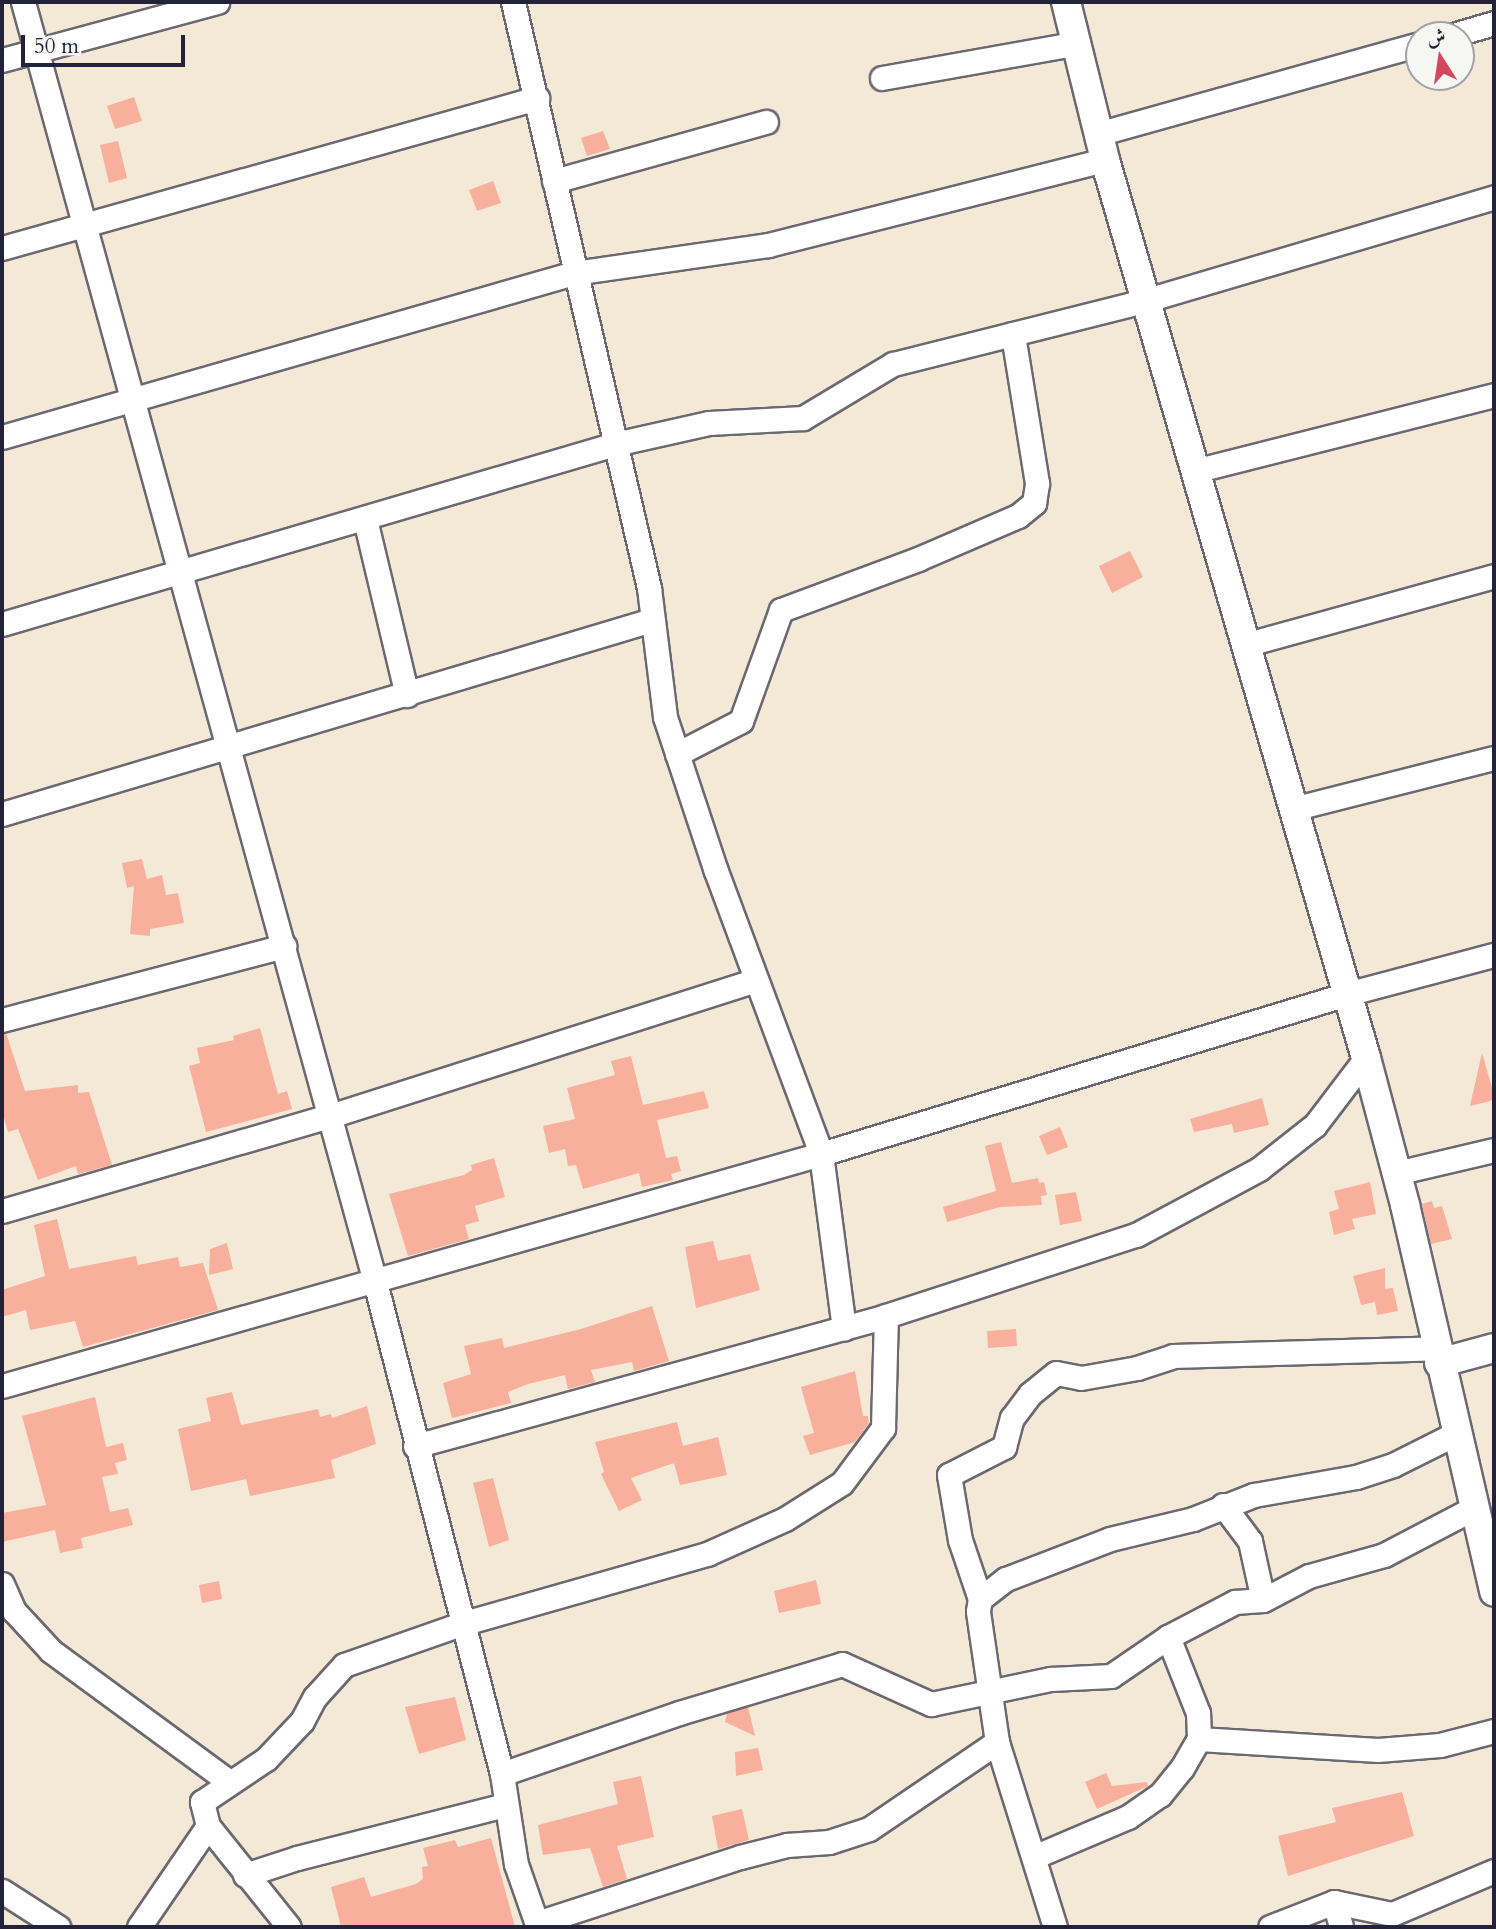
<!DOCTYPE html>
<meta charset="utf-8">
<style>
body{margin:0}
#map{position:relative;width:1496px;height:1929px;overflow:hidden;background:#f3e9d6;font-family:Cardo,Amiri,serif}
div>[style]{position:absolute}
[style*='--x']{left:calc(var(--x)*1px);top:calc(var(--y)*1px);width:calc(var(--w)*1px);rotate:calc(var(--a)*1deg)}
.building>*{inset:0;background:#f8af9c}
.roads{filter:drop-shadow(2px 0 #6b6871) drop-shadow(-2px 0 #6b6871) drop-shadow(0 2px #6b6871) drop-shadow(0 -2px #6b6871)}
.minor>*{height:23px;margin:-11.5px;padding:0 11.5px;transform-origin:11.5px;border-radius:11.5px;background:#fff}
.major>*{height:28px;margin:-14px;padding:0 14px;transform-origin:14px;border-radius:14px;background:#fff}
span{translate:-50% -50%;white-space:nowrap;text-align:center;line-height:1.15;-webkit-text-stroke:5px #f6f6f2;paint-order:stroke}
.frame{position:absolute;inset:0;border:4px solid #22223b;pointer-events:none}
.north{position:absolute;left:1405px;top:21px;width:70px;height:70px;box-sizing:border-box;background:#f6f6f2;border:2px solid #a1a1a9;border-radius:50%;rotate:348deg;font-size:19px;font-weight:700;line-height:28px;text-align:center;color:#22223b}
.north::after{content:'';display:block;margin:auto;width:24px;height:32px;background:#d1495b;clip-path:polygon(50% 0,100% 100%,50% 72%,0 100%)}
.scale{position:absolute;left:21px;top:35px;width:164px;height:32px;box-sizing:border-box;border:4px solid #22223b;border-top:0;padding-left:9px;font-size:21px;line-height:24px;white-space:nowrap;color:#22223b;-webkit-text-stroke:5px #f6f6f2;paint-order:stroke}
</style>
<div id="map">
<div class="building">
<i style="clip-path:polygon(134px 97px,142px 121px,115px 129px,107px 106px)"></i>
<i style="clip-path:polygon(603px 131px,610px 149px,587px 156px,581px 138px)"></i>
<i style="clip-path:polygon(118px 141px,127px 178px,109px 183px,100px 145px)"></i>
<i style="clip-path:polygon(493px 181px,501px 203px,477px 211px,469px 190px)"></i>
<i style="clip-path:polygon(1130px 551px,1143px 577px,1112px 593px,1099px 566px)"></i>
<i style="clip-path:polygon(142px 859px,147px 879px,162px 875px,166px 895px,178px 893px,184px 923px,150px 929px,150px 936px,130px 934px,134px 886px,127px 888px,122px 863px)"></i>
<i style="clip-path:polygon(260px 1028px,278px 1094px,287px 1091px,292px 1109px,206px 1132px,189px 1066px,200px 1063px,197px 1048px,234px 1040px,233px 1036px)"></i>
<i style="clip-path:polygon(6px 1033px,25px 1091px,78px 1085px,78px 1093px,89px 1092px,112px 1165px,78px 1174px,76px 1166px,38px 1180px,18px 1129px,8px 1132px,2px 1111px,2px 1034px)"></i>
<i style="clip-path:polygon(1482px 1053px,1494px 1095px,1491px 1101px,1470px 1106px)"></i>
<i style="clip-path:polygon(631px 1056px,643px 1105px,704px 1091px,709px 1108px,657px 1120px,666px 1158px,677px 1156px,681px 1171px,671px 1174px,673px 1180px,642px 1187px,639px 1173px,583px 1189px,576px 1165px,568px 1166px,565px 1149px,549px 1153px,543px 1126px,575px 1119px,567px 1088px,615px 1075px,611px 1061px)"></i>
<i style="clip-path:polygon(1262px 1098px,1269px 1125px,1234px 1133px,1232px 1124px,1194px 1132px,1190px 1119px)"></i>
<i style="clip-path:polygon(1060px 1127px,1068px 1147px,1047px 1155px,1039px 1136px)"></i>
<i style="clip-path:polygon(1001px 1142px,1012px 1183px,1038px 1178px,1039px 1183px,1044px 1182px,1047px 1195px,1041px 1196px,1042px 1205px,1000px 1207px,947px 1222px,943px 1207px,996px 1191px,985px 1146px)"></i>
<i style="clip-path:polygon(494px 1158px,505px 1197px,475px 1206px,479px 1221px,465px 1225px,469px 1239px,408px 1256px,389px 1194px,464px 1175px,472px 1170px,471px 1165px)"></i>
<i style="clip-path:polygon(1370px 1182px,1376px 1214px,1352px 1219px,1355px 1229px,1334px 1235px,1329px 1212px,1339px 1209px,1334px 1191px)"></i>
<i style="clip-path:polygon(1076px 1192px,1082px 1221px,1060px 1225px,1055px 1195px)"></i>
<i style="clip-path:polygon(1432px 1201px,1434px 1208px,1442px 1206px,1452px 1239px,1431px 1244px,1422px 1204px)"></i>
<i style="clip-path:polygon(57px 1219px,69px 1269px,136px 1256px,138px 1265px,178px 1257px,180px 1267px,203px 1263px,218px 1310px,83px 1347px,75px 1321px,30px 1330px,26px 1310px,2px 1317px,2px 1290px,45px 1276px,34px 1225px)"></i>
<i style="clip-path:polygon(713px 1241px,718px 1261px,750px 1254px,760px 1290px,696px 1308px,685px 1247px)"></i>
<i style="clip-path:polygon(227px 1243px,233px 1269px,209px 1275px,210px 1249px)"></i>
<i style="clip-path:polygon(1385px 1268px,1385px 1289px,1393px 1288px,1398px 1311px,1377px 1315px,1375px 1302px,1361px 1305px,1353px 1276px)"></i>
<i style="clip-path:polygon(652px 1306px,669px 1361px,634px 1371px,632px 1362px,591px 1370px,595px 1382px,568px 1389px,565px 1375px,528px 1384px,508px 1392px,511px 1403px,452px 1418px,443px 1383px,471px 1374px,464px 1346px,502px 1338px,504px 1348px,581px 1329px)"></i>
<i style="clip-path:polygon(1016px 1329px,1017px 1346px,988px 1348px,987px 1331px)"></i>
<i style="clip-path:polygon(855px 1371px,863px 1416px,868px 1416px,869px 1423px,855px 1442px,810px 1455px,803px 1436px,814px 1433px,801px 1387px)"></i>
<i style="clip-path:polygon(232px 1392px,241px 1425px,318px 1409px,320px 1417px,331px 1414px,332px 1418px,367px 1406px,376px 1444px,331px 1460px,335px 1478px,250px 1496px,246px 1479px,191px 1491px,178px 1429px,211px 1421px,206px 1398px)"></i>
<i style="clip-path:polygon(95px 1397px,106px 1447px,123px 1443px,127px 1460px,115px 1463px,118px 1474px,102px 1477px,110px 1512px,128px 1508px,133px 1525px,81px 1538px,83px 1548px,60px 1553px,55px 1530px,2px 1542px,2px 1513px,46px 1505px,22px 1416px)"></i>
<i style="clip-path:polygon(677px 1422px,683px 1446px,718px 1437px,727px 1475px,680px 1485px,674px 1463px,631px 1478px,642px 1500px,619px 1511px,601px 1474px,604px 1472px,595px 1442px)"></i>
<i style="clip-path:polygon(493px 1478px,509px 1540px,489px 1547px,473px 1483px)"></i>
<i style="clip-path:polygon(816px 1580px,821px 1604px,779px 1613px,774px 1591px)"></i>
<i style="clip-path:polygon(219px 1581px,222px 1599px,202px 1603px,199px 1585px)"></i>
<i style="clip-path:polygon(455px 1697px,466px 1740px,419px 1754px,405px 1707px)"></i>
<i style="clip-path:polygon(748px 1707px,755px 1736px,725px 1722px,727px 1713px)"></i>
<i style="clip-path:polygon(758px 1748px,763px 1770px,736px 1776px,735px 1752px)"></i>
<i style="clip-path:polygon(1106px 1773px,1112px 1786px,1147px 1782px,1148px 1786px,1097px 1809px,1085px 1782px)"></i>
<i style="clip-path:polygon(641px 1776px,654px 1837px,617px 1846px,627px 1879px,603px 1887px,590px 1848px,543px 1855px,538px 1825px,618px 1804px,613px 1782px)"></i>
<i style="clip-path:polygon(1402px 1792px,1414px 1836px,1288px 1876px,1278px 1836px,1336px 1822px,1332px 1808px)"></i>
<i style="clip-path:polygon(742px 1809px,749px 1840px,718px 1849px,712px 1816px)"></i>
<i style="clip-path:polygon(491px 1838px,515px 1927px,341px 1927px,331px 1887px,364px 1877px,371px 1897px,416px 1884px,423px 1879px,422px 1867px,428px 1866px,423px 1848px,455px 1840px,458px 1847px)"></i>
</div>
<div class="roads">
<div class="minor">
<i style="--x:23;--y:2;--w:1323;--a:74.62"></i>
<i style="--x:374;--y:1278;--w:512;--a:75.53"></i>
<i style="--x:502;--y:1774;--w:91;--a:81.2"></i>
<i style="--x:516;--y:1864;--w:67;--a:70.8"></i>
<i style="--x:513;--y:2;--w:602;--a:76.93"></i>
<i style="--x:649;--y:588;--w:130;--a:82.9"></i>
<i style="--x:665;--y:717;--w:162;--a:71.7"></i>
<i style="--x:716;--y:871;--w:302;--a:69.6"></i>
<i style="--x:821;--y:1154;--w:176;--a:82.5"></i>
<i style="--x:1453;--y:35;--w:43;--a:-16.3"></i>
<i style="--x:2;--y:60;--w:223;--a:-15.1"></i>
<i style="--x:882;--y:78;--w:199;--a:-10.1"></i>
<i style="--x:1101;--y:133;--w:330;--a:-15.6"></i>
<i style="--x:554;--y:181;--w:220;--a:-15.6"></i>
<i style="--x:2;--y:248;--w:556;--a:-15.66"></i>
<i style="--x:2;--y:437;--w:595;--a:-16"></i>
<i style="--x:574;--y:273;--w:196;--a:-8.2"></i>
<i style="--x:768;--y:245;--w:348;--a:-14.2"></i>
<i style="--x:1194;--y:471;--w:309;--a:-14.2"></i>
<i style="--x:365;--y:519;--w:181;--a:76.6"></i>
<i style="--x:2;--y:624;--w:639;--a:-16.36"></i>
<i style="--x:615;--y:444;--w:96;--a:-12.6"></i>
<i style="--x:709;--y:423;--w:94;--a:-3"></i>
<i style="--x:803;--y:418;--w:105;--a:-31"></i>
<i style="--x:893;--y:364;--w:262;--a:-14.1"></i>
<i style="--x:1147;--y:300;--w:362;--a:-16.5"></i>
<i style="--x:1244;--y:645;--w:259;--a:-15.4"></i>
<i style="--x:677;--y:754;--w:72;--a:-27.3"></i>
<i style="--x:741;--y:721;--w:118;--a:-70.2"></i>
<i style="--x:781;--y:610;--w:146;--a:-20.4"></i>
<i style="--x:918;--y:559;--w:109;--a:-23.3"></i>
<i style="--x:1018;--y:516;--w:21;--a:-39"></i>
<i style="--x:1034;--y:503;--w:20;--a:-81"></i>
<i style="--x:1037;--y:483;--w:151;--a:-99.2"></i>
<i style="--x:1292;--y:809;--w:208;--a:-14.2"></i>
<i style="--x:2;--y:814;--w:678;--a:-16.62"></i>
<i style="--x:2;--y:1020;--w:292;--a:-14.7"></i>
<i style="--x:1396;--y:1173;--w:101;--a:-13.2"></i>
<i style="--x:2;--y:1211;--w:341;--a:-16.2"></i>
<i style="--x:330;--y:1116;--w:447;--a:-17.7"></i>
<i style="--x:2;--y:1386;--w:851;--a:-15.82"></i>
<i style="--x:821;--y:1154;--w:550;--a:-16.92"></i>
<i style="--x:1347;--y:994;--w:152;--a:-14.9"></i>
<i style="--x:415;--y:1446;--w:489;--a:-15.4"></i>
<i style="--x:886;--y:1316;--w:263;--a:-18"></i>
<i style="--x:1136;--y:1235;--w:140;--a:-28.2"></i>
<i style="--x:1259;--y:1169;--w:71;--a:-38.2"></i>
<i style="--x:1315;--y:1125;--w:84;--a:-52.7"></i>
<i style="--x:1223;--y:1505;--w:45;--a:53.1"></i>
<i style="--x:1250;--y:1541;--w:60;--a:77.6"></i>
<i style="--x:2;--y:1584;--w:30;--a:66"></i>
<i style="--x:14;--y:1611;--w:54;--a:47.2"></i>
<i style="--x:51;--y:1651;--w:220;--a:36.3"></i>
<i style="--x:980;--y:1599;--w:33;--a:-38"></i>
<i style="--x:1006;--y:1579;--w:111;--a:-21"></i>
<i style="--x:1110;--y:1539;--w:85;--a:-13.5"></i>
<i style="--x:1193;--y:1519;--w:66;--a:-21.5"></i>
<i style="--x:1254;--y:1495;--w:104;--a:-10"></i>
<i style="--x:1356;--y:1477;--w:39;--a:-18"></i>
<i style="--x:1393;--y:1465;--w:69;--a:-26.6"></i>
<i style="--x:1199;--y:1739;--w:179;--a:3.5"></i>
<i style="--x:1378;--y:1750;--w:62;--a:-4.6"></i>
<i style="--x:1440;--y:1745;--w:56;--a:-14.5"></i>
<i style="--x:502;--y:1774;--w:187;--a:-19"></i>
<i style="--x:679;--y:1713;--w:170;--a:-16.7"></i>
<i style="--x:842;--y:1664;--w:98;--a:24.2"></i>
<i style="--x:931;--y:1704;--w:123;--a:-11.8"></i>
<i style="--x:1051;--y:1679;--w:60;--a:-2.9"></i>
<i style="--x:1111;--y:1676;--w:69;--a:-34.4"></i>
<i style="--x:1168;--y:1637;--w:76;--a:-27.6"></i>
<i style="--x:1235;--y:1602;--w:28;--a:-4"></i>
<i style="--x:1263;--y:1600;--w:52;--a:-27.6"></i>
<i style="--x:1309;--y:1576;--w:78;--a:-15.6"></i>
<i style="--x:1384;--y:1555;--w:102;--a:-27.6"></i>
<i style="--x:208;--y:1826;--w:129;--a:51.3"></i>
<i style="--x:1036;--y:1856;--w:100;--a:-23"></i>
<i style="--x:1128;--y:1817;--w:39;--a:-35"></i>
<i style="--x:1160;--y:1795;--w:35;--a:-51"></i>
<i style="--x:1182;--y:1768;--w:34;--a:-60"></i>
<i style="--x:1199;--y:1739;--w:26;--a:-92"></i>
<i style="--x:1198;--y:1713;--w:82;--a:-111.5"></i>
<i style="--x:245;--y:1875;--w:55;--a:-18.1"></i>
<i style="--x:297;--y:1858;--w:215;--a:-14.3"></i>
<i style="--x:2;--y:1891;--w:67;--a:32.7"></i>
<i style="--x:1334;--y:1902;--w:26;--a:74"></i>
<i style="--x:537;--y:1923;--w:213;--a:-18"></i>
<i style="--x:740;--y:1857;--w:49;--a:-14.3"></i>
<i style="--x:787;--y:1845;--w:42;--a:-4.1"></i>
<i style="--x:829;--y:1842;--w:42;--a:-18"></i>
<i style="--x:869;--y:1829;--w:155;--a:-34.2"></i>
<i style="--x:139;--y:1927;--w:122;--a:-55.7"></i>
<i style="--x:208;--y:1826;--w:25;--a:-104"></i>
<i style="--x:202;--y:1802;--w:77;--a:-33.9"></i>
<i style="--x:266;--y:1759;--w:52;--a:-46.5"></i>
<i style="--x:302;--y:1721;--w:27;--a:-62"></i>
<i style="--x:315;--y:1697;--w:43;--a:-47.8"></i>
<i style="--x:344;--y:1665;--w:124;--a:-19.3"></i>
<i style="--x:461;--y:1624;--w:256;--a:-15.9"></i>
<i style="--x:707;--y:1554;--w:85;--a:-24.2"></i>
<i style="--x:785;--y:1519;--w:67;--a:-32.3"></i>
<i style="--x:842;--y:1483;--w:69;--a:-53.3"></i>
<i style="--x:883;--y:1428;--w:112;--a:-88.5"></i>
<i style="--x:1055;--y:1927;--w:194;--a:-107.4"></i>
<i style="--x:997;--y:1742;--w:132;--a:-98.3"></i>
<i style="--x:978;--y:1611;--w:12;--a:-81"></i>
<i style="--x:980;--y:1599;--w:62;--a:-108.7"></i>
<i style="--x:960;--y:1540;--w:66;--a:-99.6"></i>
<i style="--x:949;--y:1475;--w:62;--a:-27"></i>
<i style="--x:1004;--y:1447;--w:30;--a:-75"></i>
<i style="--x:1012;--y:1418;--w:30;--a:-53"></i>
<i style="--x:1030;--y:1394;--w:33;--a:-39"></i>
<i style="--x:1056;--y:1373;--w:25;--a:11"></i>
<i style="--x:1081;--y:1378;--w:57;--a:-10.1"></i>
<i style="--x:1137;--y:1368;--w:38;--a:-18"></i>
<i style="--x:1173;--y:1356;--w:264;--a:-1.7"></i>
<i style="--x:1270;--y:1927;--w:69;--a:-21.3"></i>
<i style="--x:1334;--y:1902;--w:59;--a:11.7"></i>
<i style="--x:1392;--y:1914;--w:111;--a:-22.9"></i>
</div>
<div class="major">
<i style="--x:1066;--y:2;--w:163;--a:76.1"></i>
<i style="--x:1105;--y:160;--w:935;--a:73.79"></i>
<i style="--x:1366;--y:1058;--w:152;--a:75.1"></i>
<i style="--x:1405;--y:1205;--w:397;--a:77"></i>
<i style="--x:1439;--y:1363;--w:57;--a:-15.3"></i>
</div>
</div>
<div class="frame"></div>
<div class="north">ش</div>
<div class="scale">50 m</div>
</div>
